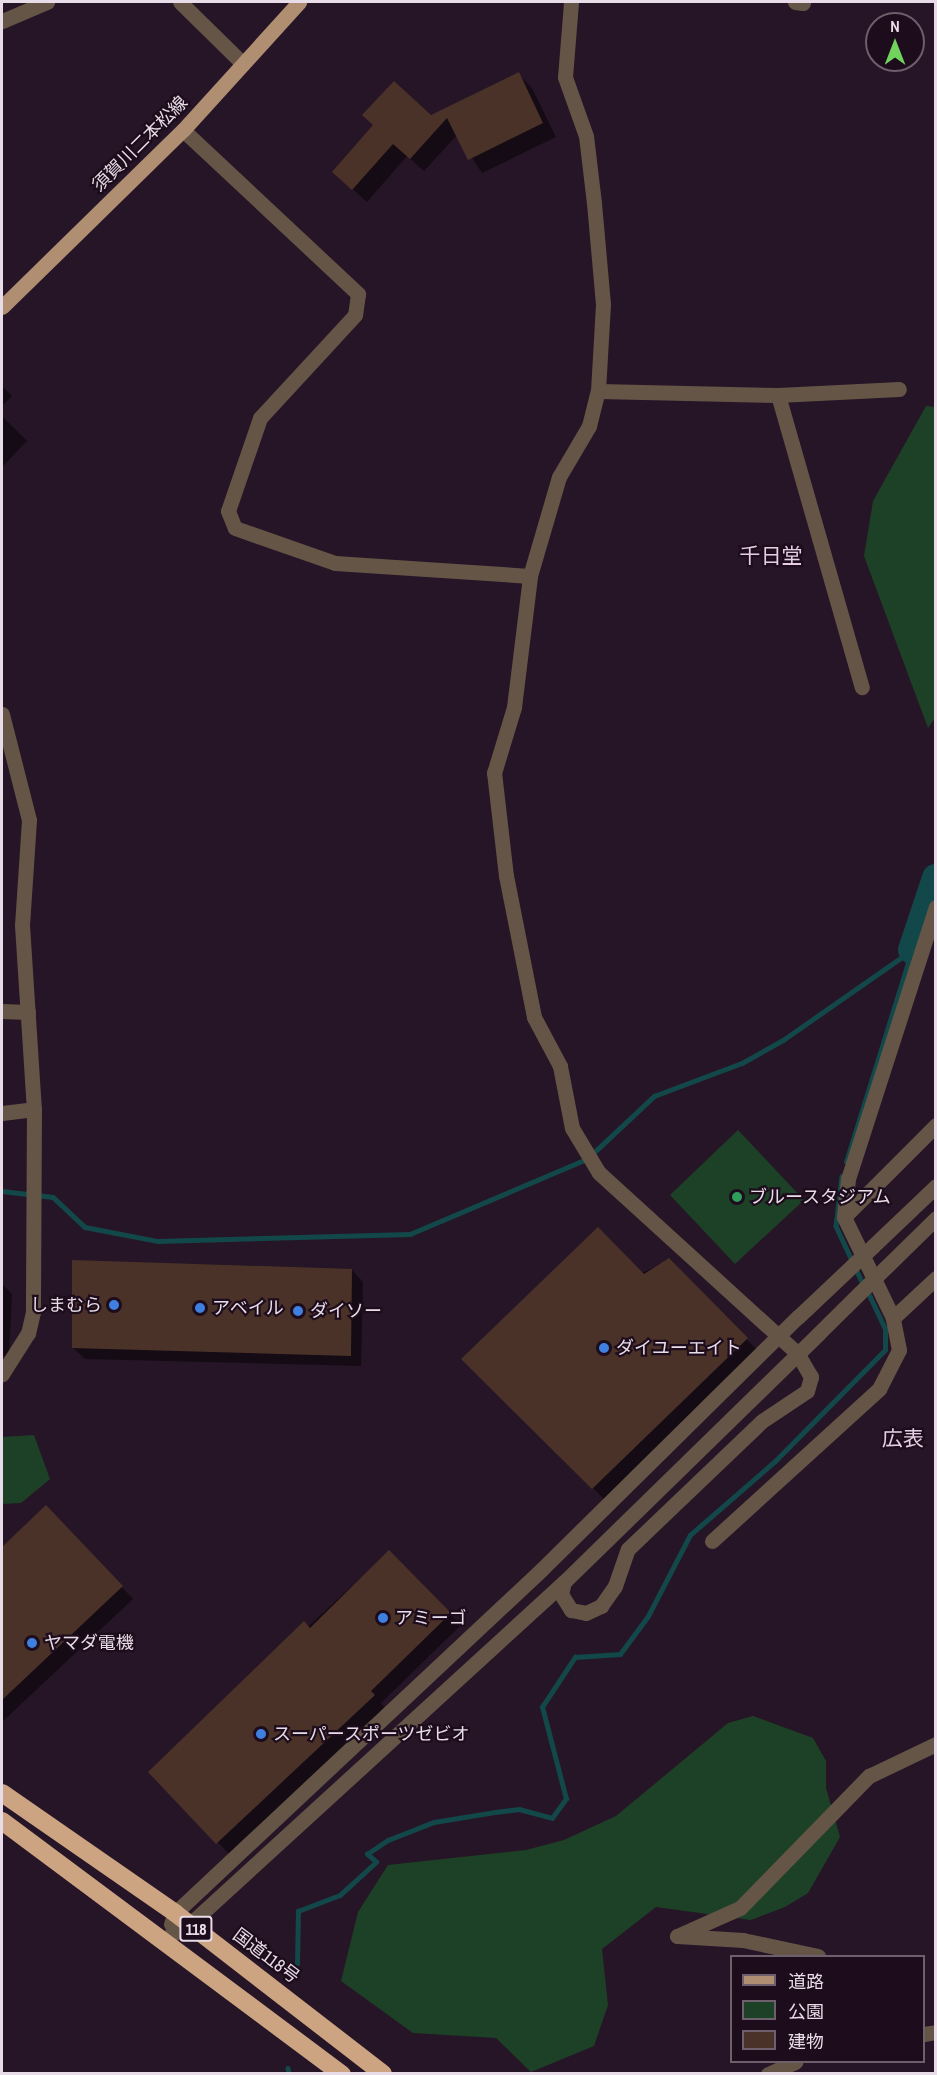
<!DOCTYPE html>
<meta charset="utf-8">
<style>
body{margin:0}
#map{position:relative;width:937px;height:2075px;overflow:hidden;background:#261526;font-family:"Archivo Narrow","Noto Sans JP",sans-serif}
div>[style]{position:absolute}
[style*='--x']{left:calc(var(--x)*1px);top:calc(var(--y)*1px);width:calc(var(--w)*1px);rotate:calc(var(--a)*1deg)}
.green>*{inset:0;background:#1d4127}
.shadow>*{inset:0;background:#0007}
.stream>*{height:4.5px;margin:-2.25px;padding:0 2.25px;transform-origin:2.25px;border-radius:2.25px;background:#124849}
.river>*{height:28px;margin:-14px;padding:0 14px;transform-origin:14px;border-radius:14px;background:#124849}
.building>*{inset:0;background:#4b3228}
.minor>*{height:15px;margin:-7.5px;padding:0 7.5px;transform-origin:7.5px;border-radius:7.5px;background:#655547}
.major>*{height:15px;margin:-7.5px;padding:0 7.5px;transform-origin:7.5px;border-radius:7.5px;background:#b08e71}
.highway>*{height:18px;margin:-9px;padding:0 9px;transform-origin:9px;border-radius:9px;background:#cda481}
.minor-bridge>*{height:15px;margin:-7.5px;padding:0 7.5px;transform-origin:7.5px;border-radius:7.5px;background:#655547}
.dots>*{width:16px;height:16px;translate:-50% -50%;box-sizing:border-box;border:3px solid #1d0c1c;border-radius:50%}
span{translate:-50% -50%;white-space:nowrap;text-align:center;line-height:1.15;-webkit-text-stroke:4.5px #1d0c1c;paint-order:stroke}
.shield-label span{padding:2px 4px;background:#1d0c1c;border:2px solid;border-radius:4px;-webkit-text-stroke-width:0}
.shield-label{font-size:16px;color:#e7dce7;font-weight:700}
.street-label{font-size:18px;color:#e7dce7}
.poi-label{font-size:18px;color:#e7dce7}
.left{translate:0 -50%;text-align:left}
.right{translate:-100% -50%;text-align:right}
.quarter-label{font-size:21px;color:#e5cee4}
.frame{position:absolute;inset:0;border:3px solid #e7dce7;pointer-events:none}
.legend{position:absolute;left:730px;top:1955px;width:195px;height:108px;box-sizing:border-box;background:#1d0c1c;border:2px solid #6e5f6d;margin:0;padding:8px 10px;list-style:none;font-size:18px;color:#e7dce7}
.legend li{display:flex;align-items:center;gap:12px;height:30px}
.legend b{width:30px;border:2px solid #6e5f6d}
.north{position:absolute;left:865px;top:12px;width:60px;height:60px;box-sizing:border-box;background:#1d0c1c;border:2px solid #6e5f6d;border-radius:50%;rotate:0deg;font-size:16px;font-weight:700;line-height:24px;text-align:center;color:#e7dce7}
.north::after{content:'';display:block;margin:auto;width:21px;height:27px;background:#71d35e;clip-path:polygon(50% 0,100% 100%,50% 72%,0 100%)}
</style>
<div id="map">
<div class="green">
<i style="clip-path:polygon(926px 406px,936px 407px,936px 717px,928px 728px,864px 556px,873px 501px)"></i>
<i style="clip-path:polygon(738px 1130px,804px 1200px,735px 1264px,670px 1195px)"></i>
<i style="clip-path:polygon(34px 1435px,50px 1479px,21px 1503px,2px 1504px,2px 1437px)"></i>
<i style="clip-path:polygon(753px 1716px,813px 1738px,826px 1761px,826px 1788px,840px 1837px,808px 1893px,785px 1907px,751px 1920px,656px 1907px,602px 1949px,608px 2005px,594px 2046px,531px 2072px,496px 2038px,413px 2033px,341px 1981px,358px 1912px,388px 1865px,526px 1850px,564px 1840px,616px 1816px,728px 1723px)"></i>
</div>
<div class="shadow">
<i style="clip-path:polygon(518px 74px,532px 88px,556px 137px,482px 173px,457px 135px,424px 171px,407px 156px,367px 202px,334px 172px)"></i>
<i style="clip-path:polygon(2px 386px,12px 396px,2px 406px)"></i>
<i style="clip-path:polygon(2px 416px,27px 441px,2px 467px)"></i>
<i style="clip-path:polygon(669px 1260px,758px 1351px,604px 1499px,463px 1359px)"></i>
<i style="clip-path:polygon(352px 1270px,363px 1282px,361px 1366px,85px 1359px,73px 1348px)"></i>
<i style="clip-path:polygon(2px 1284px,12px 1294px,9px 1356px,2px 1356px)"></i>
<i style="clip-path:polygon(46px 1507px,133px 1599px,2px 1722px,2px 1549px)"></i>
<i style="clip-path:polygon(389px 1552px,461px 1625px,381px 1703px,385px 1708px,229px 1854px,150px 1772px)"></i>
</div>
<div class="stream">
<i style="--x:846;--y:1162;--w:222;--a:-72.7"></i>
<i style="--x:842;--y:1176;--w:50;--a:96.8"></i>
<i style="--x:836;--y:1226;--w:64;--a:65"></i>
<i style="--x:2;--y:1191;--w:51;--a:6.7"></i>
<i style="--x:53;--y:1197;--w:44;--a:43.2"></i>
<i style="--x:85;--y:1227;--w:74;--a:10.9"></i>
<i style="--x:158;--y:1241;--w:252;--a:-1.6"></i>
<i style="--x:410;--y:1234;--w:192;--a:-23"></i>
<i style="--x:587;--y:1159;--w:92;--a:-43.2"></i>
<i style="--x:654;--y:1096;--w:94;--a:-20.6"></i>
<i style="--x:742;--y:1063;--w:47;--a:-29.3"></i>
<i style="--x:783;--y:1040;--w:157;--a:-34.9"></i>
<i style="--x:297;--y:1964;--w:53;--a:-88.9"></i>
<i style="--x:298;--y:1911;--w:45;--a:-20.9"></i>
<i style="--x:340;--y:1895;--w:49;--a:-42.5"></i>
<i style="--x:376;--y:1862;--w:12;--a:-138"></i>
<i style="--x:367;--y:1854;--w:25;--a:-34"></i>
<i style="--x:388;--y:1840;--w:49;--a:-21.4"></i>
<i style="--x:434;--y:1822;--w:62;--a:-9.3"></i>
<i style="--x:495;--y:1812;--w:24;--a:-7"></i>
<i style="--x:519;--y:1809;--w:34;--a:15"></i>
<i style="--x:552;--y:1818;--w:24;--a:-54"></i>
<i style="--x:566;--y:1799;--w:95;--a:-104.6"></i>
<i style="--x:542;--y:1707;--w:60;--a:-56.6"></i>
<i style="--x:575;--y:1657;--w:45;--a:-3.8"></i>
<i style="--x:620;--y:1654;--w:47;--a:-53.6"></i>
<i style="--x:648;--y:1616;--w:91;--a:-62.6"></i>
<i style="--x:690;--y:1535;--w:113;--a:-41"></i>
<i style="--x:775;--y:1461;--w:156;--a:-45.3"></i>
<i style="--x:885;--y:1350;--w:21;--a:-90"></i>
<i style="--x:885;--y:1329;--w:42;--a:-115.3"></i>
<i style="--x:288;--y:2068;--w:6;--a:81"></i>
</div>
<div class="river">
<i style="--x:912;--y:950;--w:76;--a:-71.6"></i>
</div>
<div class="building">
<i style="clip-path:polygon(519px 72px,543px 123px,468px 160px,447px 118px,410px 159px,393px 144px,352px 190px,332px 172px,373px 125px,362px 115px,394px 81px,431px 115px)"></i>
<i style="clip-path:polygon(598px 1227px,644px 1274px,669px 1258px,748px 1338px,592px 1489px,461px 1359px)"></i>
<i style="clip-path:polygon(72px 1260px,352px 1269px,351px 1356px,72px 1348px)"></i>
<i style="clip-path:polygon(46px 1505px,123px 1586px,2px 1700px,2px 1547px)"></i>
<i style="clip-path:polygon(389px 1550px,451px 1613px,371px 1691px,375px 1695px,216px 1844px,148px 1772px,304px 1621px,310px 1628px)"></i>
</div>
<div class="minor">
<i style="--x:180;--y:2;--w:88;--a:44.5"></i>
<i style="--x:795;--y:2;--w:8;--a:7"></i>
<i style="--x:2;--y:21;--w:49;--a:-22.9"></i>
<i style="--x:183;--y:130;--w:240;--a:43.1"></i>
<i style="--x:358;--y:294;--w:21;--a:98"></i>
<i style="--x:355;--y:315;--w:140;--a:132.7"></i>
<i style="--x:260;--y:418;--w:98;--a:109"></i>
<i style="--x:228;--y:511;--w:18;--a:68"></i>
<i style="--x:235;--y:528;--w:106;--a:19.3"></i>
<i style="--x:335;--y:563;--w:195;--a:3.8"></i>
<i style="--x:598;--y:391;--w:180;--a:1.3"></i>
<i style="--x:778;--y:395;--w:121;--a:-2.8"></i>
<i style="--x:778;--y:395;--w:304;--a:74"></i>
<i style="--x:2;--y:714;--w:109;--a:75.7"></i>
<i style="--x:29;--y:820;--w:105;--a:93.8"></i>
<i style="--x:22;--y:925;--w:184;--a:86.3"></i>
<i style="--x:34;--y:1109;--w:203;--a:90.3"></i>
<i style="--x:33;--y:1312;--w:22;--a:103"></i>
<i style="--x:28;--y:1333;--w:49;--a:122.4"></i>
<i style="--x:2;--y:1011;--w:26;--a:2"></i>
<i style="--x:2;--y:1113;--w:32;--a:-7"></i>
<i style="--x:844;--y:1217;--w:130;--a:-45"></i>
<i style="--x:873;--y:1246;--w:87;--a:-43.6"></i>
<i style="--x:885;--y:1268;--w:71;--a:-44.4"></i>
<i style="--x:893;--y:1318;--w:59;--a:-42.9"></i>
<i style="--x:712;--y:1541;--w:226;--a:-42.3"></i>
<i style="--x:879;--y:1389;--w:44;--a:-62.9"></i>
<i style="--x:899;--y:1350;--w:33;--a:-101"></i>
<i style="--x:893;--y:1318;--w:112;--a:-115.9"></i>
<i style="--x:844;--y:1217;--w:38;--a:-84"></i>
<i style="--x:848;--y:1179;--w:286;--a:-72.1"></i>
<i style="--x:564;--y:1582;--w:12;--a:104"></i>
<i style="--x:561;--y:1594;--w:19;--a:58"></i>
<i style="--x:571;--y:1610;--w:15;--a:11"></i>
<i style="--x:586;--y:1613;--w:17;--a:-25"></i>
<i style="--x:601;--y:1606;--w:24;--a:-55"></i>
<i style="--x:615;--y:1586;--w:39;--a:-71"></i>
<i style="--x:628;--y:1549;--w:185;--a:-43.7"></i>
<i style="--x:762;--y:1421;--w:54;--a:-33.7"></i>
<i style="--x:807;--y:1391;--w:15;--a:-74"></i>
<i style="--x:811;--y:1377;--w:28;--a:-120"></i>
<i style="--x:797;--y:1353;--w:268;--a:-137.7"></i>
<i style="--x:599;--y:1173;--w:52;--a:-121"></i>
<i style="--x:572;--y:1128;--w:63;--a:-101"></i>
<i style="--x:560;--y:1066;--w:55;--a:-118"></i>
<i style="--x:534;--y:1017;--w:144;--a:-101.2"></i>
<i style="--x:506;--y:876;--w:104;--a:-96.6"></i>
<i style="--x:494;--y:773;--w:69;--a:-73.1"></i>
<i style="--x:514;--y:707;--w:132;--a:-83"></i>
<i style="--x:530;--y:576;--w:103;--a:-73.7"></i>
<i style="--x:559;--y:477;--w:59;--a:-59.5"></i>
<i style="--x:589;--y:426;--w:36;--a:-76"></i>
<i style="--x:598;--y:391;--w:87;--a:-86.7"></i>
<i style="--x:603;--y:304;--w:101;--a:-95.1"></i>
<i style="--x:594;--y:203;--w:67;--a:-96.8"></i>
<i style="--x:586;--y:136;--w:63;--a:-109.6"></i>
<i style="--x:565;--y:77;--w:75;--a:-85.4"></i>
<i style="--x:171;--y:1924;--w:12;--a:-70"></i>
<i style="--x:175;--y:1913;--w:502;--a:-43.14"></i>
<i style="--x:541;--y:1570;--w:361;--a:-44.6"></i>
<i style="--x:166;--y:1938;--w:28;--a:-30"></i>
<i style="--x:190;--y:1924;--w:507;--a:-42.44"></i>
<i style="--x:564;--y:1582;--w:355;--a:-44.3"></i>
<i style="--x:818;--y:1956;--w:77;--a:-168"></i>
<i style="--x:743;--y:1940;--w:66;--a:-176.5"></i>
<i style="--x:677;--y:1936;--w:69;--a:-24"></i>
<i style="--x:740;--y:1908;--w:185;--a:-45.7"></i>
<i style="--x:869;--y:1776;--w:74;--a:-25.5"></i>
<i style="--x:924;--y:2034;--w:12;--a:-9"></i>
<i style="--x:768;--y:2074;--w:30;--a:-24"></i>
</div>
<div class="major">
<i style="--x:2;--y:307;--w:253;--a:-44.4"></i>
<i style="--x:183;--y:130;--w:173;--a:-47.8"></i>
</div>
<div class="highway">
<i style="--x:2;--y:1793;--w:211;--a:34.7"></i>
<i style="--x:175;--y:1913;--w:263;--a:37.7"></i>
<i style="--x:2;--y:1821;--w:424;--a:36.7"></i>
</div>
<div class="minor-bridge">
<i style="--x:798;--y:1317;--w:103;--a:-43.4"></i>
<i style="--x:818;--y:1334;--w:94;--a:-44.6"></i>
</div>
<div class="dots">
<i style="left:737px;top:1197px;background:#2e9e5b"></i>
<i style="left:114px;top:1305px;background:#3f7fe0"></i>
<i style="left:200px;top:1308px;background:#3f7fe0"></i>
<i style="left:298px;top:1311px;background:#3f7fe0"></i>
<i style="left:604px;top:1348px;background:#3f7fe0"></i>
<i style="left:383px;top:1618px;background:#3f7fe0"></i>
<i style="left:32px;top:1643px;background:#3f7fe0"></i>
<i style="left:261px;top:1734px;background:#3f7fe0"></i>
</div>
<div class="shield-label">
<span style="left:196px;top:1929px">118</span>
</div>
<div class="street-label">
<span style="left:140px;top:144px;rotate:-45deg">須賀川二本松線</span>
<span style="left:266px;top:1956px;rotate:37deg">国道118号</span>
</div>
<div class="poi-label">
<span class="left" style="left:749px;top:1197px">ブルースタジアム</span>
<span class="right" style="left:102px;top:1305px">しまむら</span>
<span class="left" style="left:212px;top:1308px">アベイル</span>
<span class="left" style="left:310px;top:1311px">ダイソー</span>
<span class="left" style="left:616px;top:1348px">ダイユーエイト</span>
<span class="left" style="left:395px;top:1618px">アミーゴ</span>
<span class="left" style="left:44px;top:1643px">ヤマダ電機</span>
<span class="left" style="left:273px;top:1734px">スーパースポーツゼビオ</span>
</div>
<div class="quarter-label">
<span style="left:771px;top:556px">千日堂</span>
<span style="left:903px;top:1439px">広表</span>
</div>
<div class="frame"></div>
<ul class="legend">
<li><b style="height:8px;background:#b08e71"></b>道路</li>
<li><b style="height:16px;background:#1d4127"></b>公園</li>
<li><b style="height:16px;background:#4b3228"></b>建物</li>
</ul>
<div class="north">N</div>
</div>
